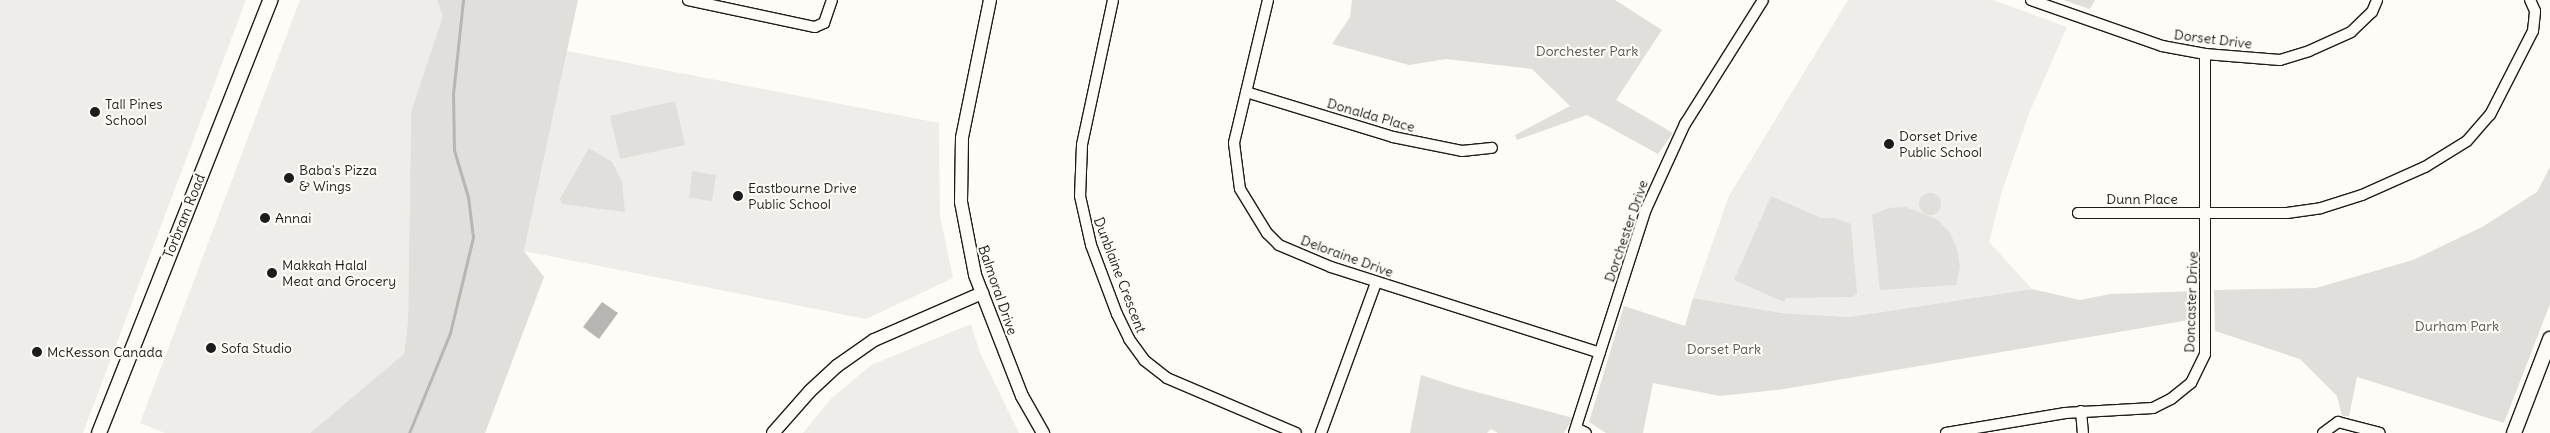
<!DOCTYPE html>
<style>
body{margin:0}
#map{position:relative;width:2550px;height:433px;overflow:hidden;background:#fdfcf7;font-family:Delius,sans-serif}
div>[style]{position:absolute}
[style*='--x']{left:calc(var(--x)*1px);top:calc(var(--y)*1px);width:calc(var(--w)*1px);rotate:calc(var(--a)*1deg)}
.built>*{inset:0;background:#eeede9}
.green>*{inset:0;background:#e0dfdb}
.round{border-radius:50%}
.water>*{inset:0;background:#b7b6b2}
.stream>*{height:3px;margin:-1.5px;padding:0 1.5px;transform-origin:1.5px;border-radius:1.5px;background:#b7b6b2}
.roads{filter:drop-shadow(1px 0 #1c1c1c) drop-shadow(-1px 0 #1c1c1c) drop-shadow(0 1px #1c1c1c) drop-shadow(0 -1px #1c1c1c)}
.minor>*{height:10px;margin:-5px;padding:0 5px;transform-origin:5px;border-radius:5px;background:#fdfcf7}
.tertiary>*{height:12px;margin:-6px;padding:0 6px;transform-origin:6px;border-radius:6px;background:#fdfcf7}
.secondary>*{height:14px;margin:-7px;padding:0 7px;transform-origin:7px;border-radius:7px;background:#fdfcf7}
.dots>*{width:14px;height:14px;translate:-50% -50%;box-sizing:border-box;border:2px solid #fdfcf7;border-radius:50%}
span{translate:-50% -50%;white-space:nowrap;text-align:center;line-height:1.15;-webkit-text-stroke:4.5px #fdfcf7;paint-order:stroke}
.street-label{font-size:14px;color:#1c1c1c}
.park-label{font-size:14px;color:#575655}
.poi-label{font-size:14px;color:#1c1c1c}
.left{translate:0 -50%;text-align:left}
</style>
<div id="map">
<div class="built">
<i style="clip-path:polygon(0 0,246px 0,83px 433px,0 433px)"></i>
<i style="clip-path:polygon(300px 0,437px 0,444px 16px,411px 112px,408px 321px,404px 355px,310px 433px,165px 433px,140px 423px)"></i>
<i style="clip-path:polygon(1848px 0,1993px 0,2067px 27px,2030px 111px,2002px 191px,1989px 242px,2032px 289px,1849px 317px,1781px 313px,1693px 298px,1729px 196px)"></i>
<i style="clip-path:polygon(567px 51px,939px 123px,940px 216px,953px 278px,866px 319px,524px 251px)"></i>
<i style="clip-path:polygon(971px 324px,980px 353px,1019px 433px,803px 433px,831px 399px,871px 365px)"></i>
</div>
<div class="green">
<i style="clip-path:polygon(437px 0,578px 0,524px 251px,544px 277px,485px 433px,310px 433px,404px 354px,408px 321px,411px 112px,443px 16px)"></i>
<i style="clip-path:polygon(1352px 0,1615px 0,1662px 30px,1616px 100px,1673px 133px,1658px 154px,1587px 115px,1517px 140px,1515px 135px,1570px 106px,1532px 69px,1446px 59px,1409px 65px,1332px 44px,1350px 17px)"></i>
<i style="clip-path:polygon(2063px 0,2095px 0,2090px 9px)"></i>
<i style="clip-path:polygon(675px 101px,685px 145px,620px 159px,610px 116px)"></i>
<i style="clip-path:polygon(589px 148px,612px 162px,622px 182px,625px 212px,562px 204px,560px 199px)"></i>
<i style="clip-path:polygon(2550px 167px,2550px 304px,2504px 423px,2357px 377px,2349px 416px,2342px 416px,2337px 396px,2300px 359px,2215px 331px,2214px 290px,2316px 288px,2413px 260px,2482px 227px,2537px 192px)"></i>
<i style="clip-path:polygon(692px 171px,716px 175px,712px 201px,689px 198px)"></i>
<i class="round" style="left:1919px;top:193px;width:22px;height:22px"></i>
<i style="clip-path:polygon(1771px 196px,1821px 218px,1835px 218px,1851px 224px,1857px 293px,1853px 297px,1786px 298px,1784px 302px,1734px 280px)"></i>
<i style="clip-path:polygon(1906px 207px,1938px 220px,1950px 233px,1957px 249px,1960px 267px,1956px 285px,1880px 290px,1872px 215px,1888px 208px)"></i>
<i style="clip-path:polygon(2032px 289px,2080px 300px,2110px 294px,2198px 291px,2195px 319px,1784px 389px,1720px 396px,1653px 383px,1643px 433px,1606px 433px,1589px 422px,1624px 306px,1685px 326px,1693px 298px,1781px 313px,1849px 317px)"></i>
<i style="clip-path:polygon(1421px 375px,1458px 387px,1573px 418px,1564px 433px,1498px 433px,1491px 429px,1487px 433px,1410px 433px)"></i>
</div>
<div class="water">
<i style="clip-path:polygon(602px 302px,618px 313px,599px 339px,583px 327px)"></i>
</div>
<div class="stream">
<i style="--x:409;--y:433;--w:108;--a:-67.7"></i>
<i style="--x:450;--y:333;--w:99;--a:-76.5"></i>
<i style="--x:473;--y:237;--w:40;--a:-97.1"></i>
<i style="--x:468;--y:197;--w:49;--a:-106.6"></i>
<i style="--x:454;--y:150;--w:56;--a:-91"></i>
<i style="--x:453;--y:94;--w:95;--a:-83.9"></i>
</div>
<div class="roads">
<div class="minor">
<i style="--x:688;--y:0;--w:130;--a:12"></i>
<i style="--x:815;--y:27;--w:10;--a:-24"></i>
<i style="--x:824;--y:23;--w:24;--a:-71"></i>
<i style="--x:1113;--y:0;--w:148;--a:102.1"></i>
<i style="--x:1082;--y:145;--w:51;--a:92.2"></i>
<i style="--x:1080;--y:196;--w:50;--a:77.3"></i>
<i style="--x:1091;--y:245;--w:74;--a:69.4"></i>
<i style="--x:1117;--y:314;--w:28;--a:64"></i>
<i style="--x:1129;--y:339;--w:26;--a:54"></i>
<i style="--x:1144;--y:360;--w:29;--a:38"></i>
<i style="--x:1167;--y:378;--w:140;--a:23.1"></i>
<i style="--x:1268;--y:0;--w:147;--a:103.4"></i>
<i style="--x:1234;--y:143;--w:46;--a:82.6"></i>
<i style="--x:1240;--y:189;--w:52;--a:58.5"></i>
<i style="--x:1267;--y:233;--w:17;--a:45"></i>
<i style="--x:1279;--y:245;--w:56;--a:22.9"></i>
<i style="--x:1331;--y:267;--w:282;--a:17.7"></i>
<i style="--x:2031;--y:0;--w:139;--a:19.3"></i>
<i style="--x:2162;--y:46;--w:44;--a:10.5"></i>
<i style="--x:2205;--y:54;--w:75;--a:4.6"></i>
<i style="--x:2280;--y:60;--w:30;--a:-17"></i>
<i style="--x:2309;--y:51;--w:46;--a:-24.3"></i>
<i style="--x:2351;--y:32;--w:29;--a:-44"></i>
<i style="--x:2372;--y:12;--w:13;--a:-67"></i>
<i style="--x:1246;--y:92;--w:154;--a:17"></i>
<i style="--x:1393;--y:137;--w:70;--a:11.5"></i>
<i style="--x:1462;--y:151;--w:30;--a:-6"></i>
<i style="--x:2078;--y:213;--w:209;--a:0"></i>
<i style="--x:2287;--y:213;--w:34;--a:-8"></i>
<i style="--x:2321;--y:208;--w:43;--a:-17.6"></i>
<i style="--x:2362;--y:195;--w:69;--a:-24"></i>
<i style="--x:2425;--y:167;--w:49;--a:-31.8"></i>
<i style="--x:2467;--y:141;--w:35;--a:-49"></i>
<i style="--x:2490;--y:115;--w:94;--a:-62.9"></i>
<i style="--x:2533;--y:31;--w:20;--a:-84"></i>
<i style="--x:2535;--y:11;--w:12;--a:-114"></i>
<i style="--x:2081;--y:411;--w:22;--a:85"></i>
<i style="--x:1576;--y:428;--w:11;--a:27"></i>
<i style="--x:1321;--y:433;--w:160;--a:-69.9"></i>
<i style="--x:1574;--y:433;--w:235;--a:-72.2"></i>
<i style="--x:1646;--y:209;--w:94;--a:-65.4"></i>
<i style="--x:1685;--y:124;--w:146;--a:-57.8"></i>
<i style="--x:1946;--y:433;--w:121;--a:-9.5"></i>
<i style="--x:2065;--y:413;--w:88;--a:-3.3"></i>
<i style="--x:2153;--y:408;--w:20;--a:-27"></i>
<i style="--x:2171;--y:399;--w:26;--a:-39"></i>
<i style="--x:2191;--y:383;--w:32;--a:-64"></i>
<i style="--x:2205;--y:354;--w:300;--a:-90"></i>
<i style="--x:2323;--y:433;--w:19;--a:-36"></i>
<i style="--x:2338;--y:422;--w:43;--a:14.7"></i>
</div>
<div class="tertiary">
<i style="--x:990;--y:0;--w:141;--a:101.5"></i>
<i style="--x:962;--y:138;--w:64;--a:90.9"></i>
<i style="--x:961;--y:202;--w:74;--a:79.1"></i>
<i style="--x:975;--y:275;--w:130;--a:68.8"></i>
<i style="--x:1022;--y:396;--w:43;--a:60.4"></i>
<i style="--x:773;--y:433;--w:56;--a:-48.6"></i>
<i style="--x:810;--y:391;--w:37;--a:-43"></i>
<i style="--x:837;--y:366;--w:45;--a:-35.1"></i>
<i style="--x:874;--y:340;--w:118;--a:-23.5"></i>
</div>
<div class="secondary">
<i style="--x:99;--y:433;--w:466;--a:-68.4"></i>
<i style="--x:2514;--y:433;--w:101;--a:-69"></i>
</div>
</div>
<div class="dots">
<i style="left:95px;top:112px;background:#1c1c1c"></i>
<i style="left:1889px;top:144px;background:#1c1c1c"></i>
<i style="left:289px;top:178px;background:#1c1c1c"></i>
<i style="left:738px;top:196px;background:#1c1c1c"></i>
<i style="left:265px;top:218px;background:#1c1c1c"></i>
<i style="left:272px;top:273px;background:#1c1c1c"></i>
<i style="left:211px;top:348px;background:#1c1c1c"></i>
<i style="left:37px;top:352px;background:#1c1c1c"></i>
</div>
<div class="street-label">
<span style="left:2213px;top:39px;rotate:7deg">Dorset Drive</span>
<span style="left:1371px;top:115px;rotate:16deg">Donalda Place</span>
<span style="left:2142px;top:199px">Dunn Place</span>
<span style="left:184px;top:216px;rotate:-68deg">Torbram Road</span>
<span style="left:1626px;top:231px;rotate:-71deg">Dorchester Drive</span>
<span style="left:1347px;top:256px;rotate:20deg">Deloraine Drive</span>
<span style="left:1120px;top:275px;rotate:69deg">Dunblaine Crescent</span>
<span style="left:998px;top:290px;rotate:71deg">Balmoral Drive</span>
<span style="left:2191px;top:302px;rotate:-88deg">Doncaster Drive</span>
</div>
<div class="park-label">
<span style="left:1587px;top:51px">Dorchester Park</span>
<span style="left:2457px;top:326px">Durham Park</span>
<span style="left:1724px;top:349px">Dorset Park</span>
</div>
<div class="poi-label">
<span class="left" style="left:105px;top:112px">Tall Pines<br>School</span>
<span class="left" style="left:1899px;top:144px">Dorset Drive<br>Public School</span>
<span class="left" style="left:299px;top:178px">Baba's Pizza<br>&amp; Wings</span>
<span class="left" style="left:748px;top:196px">Eastbourne Drive<br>Public School</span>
<span class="left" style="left:275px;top:218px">Annai</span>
<span class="left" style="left:282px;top:273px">Makkah Halal<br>Meat and Grocery</span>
<span class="left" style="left:221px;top:348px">Sofa Studio</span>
<span class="left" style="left:47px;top:352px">McKesson Canada</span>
</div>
</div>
